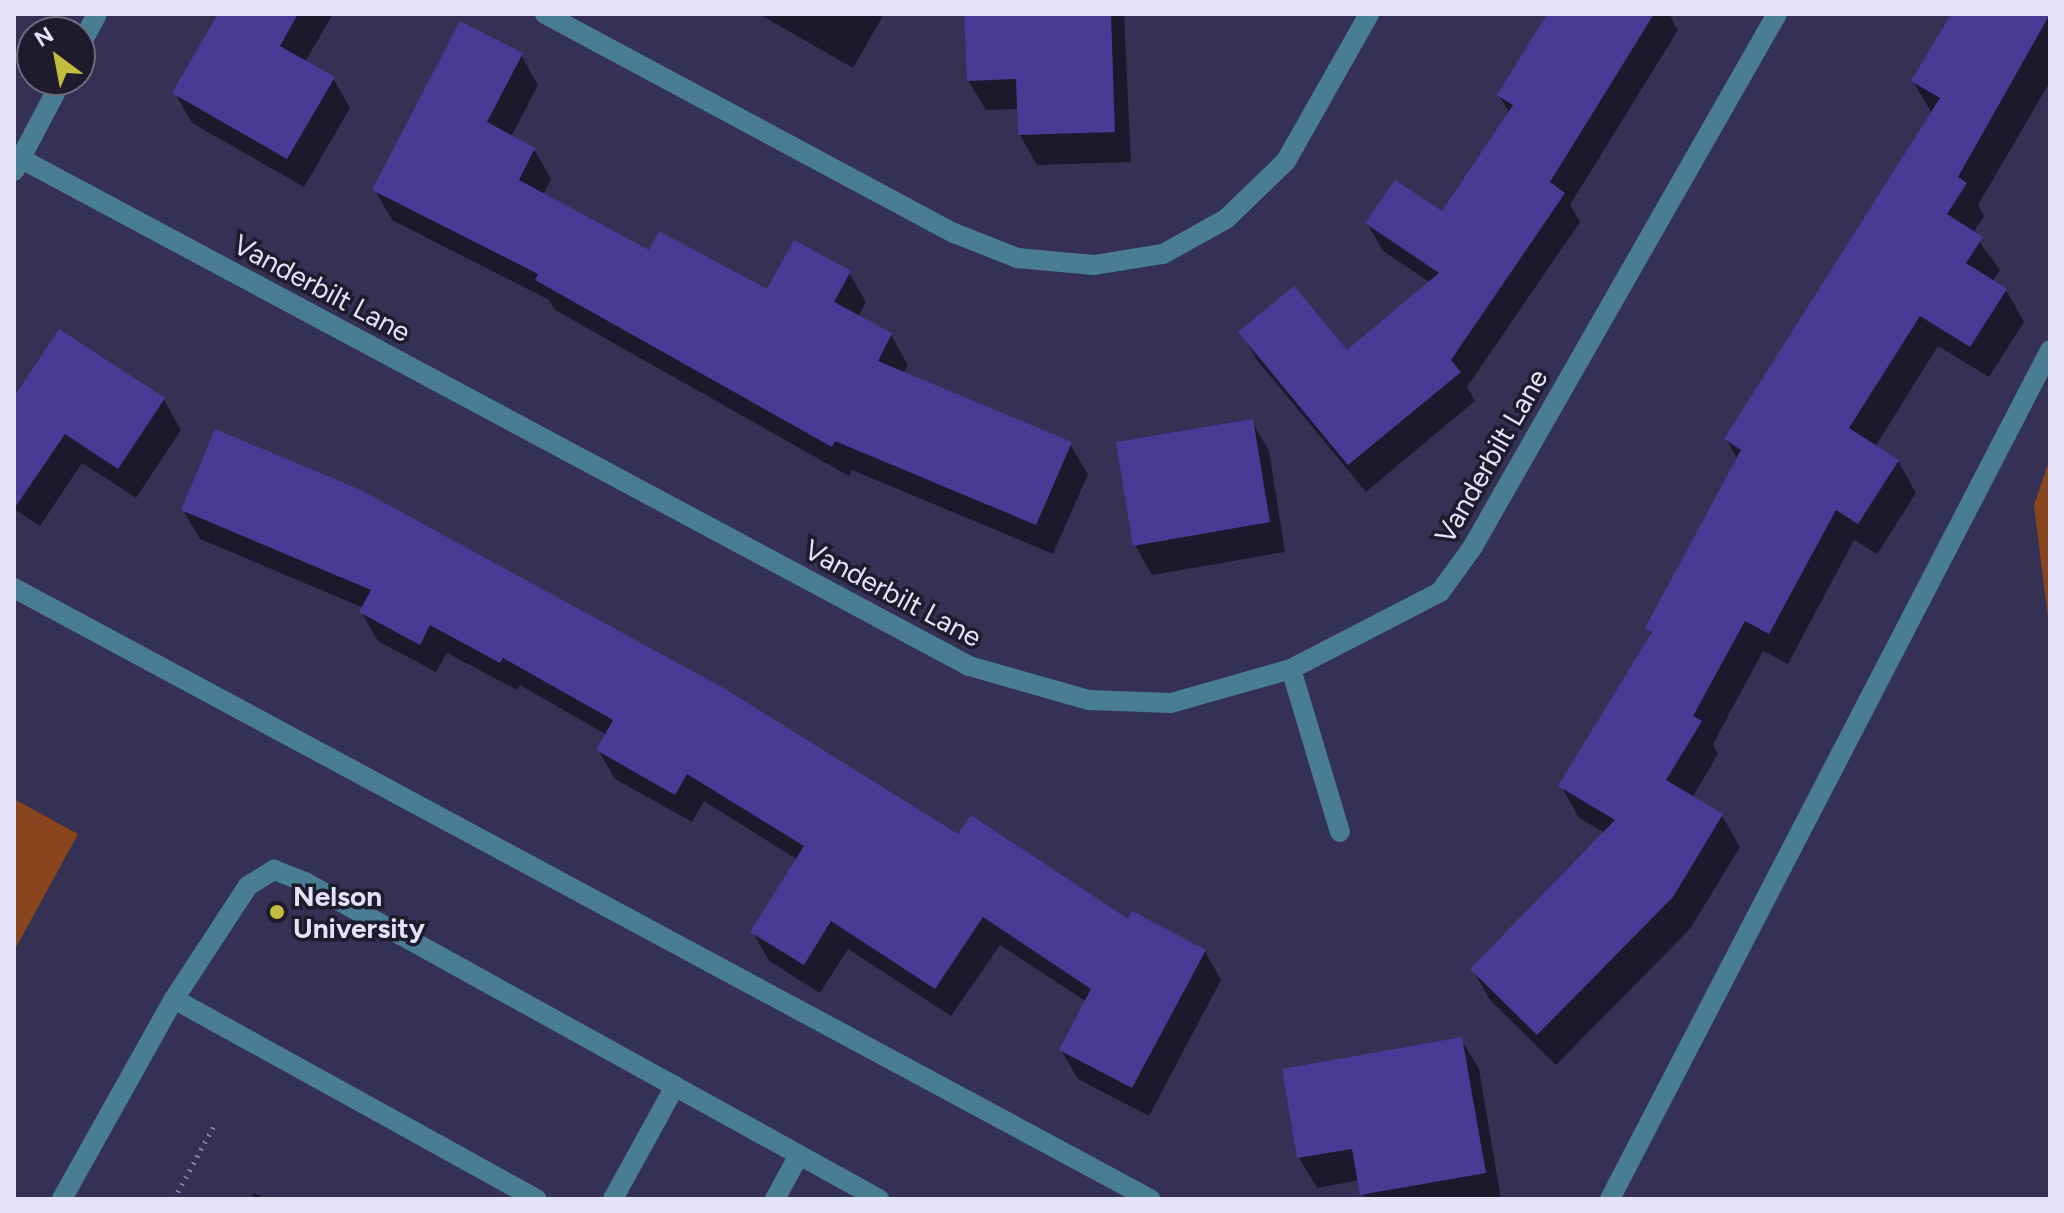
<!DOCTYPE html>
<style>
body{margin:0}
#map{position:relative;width:2064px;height:1213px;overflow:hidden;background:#343154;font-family:Figtree,sans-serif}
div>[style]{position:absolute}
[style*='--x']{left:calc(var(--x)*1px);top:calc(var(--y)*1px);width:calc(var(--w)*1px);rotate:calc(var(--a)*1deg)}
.green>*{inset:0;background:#89451e}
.shadow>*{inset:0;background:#0007}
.building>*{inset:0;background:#4b3996}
.path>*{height:5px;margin-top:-2.5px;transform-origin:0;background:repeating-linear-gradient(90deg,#807e9c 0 2px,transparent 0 8px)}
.minor>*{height:20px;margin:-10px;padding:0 10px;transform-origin:10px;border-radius:10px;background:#497d93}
.dots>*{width:22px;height:22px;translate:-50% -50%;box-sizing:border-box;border:4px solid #1d1b2c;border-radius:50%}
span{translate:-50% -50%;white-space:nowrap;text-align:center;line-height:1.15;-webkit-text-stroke:7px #1d1b2c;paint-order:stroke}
.street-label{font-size:28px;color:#e3e2f9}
.poi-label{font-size:28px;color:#e3e2f9;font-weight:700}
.left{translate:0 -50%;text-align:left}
.frame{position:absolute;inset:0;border:16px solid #e3e2f9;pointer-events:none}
.north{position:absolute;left:16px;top:16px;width:80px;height:80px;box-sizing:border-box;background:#1d1b2c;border:2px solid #6c6b7e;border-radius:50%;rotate:328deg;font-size:22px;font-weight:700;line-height:32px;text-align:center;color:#e3e2f9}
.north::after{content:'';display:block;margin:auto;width:28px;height:36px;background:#c2bd3f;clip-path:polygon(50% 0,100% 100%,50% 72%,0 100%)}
</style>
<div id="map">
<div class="green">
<i style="clip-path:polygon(2050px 458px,2050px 633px,2034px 505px)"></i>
<i style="clip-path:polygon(14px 799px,78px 834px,14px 951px)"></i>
</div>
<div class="shadow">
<i style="clip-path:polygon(220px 14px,333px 14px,305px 62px,333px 78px,350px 108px,304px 187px,192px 123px,175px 93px)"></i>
<i style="clip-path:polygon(759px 14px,884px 14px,853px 68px)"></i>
<i style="clip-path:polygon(966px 14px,1124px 14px,1131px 162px,1037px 165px,1020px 135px,1019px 109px,986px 110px,968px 80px)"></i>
<i style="clip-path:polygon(1550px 14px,1669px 14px,1678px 30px,1570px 205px,1580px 222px,1467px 387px,1475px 401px,1366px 492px,1257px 360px,1241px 332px,1347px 353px,1431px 283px,1383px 251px,1367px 223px,1442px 214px,1510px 114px,1499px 95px)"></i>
<i style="clip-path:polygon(1952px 14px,2050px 14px,2050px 82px,1978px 205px,1984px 216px,1973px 233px,2000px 270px,1992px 282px,2006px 290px,2024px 322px,1989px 377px,1938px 346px,1875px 447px,1898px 461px,1916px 493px,1877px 554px,1854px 540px,1788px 664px,1763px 651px,1713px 744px,1718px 754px,1692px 798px,1722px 816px,1740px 847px,1690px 929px,1556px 1065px,1490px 1000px,1472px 969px,1605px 833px,1579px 818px,1561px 786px,1652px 635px,1648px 628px,1738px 460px,1726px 439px,1932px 114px,1913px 81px)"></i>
<i style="clip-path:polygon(521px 55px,538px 85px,511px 137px,534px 149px,551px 179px,543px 195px,650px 253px,768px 292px,849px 272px,866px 302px,858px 317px,891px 335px,908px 365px,903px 374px,1070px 444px,1088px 474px,1053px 554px,852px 470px,849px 476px,555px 310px,549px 300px,392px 220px,375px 190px)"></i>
<i style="clip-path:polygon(164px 400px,181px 430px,136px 498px,82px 463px,40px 526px,14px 509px,14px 401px)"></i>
<i style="clip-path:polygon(1252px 421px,1269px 451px,1285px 552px,1152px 575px,1135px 545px)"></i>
<i style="clip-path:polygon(183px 510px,959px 837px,1129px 922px,1205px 951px,1221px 980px,1149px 1116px,1078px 1079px,1061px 1050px,1087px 1002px,1000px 945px,951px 1016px,848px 949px,820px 993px,769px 961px,753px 932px,798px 860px,704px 801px,692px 822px,615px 779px,598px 750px,607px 735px,520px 685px,517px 690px,447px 653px,436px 672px,378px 641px,361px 612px,364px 608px,200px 539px)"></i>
<i style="clip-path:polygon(1461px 1039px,1479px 1069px,1501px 1199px,1365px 1199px,1360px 1180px,1317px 1188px,1299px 1158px,1284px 1070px)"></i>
<i style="clip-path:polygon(254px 1193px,266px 1199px,251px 1199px)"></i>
</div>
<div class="building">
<i style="clip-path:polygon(218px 14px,298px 14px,280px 46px,335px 77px,287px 159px,172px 93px)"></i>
<i style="clip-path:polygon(964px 14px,1111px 14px,1115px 132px,1018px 135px,1016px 79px,967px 81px)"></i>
<i style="clip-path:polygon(1547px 14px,1654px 14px,1550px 182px,1565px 193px,1451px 360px,1461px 372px,1348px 465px,1238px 332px,1294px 286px,1347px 350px,1439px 273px,1365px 223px,1395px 180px,1442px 211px,1513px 105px,1497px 95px)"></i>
<i style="clip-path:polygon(1951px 14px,2050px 14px,1958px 177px,1967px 183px,1947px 214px,1983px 237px,1966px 263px,2007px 289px,1970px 347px,1920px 316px,1849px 428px,1899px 460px,1858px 524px,1836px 510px,1769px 634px,1745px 621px,1693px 716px,1702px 721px,1666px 780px,1723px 814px,1673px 897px,1537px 1035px,1470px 969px,1615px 820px,1558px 786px,1652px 632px,1645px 628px,1741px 450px,1724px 439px,1940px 98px,1911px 81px)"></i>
<i style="clip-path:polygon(460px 21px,523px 53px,487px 122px,535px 148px,519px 180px,649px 250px,659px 231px,767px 289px,794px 240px,851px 271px,834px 302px,892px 333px,878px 361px,1072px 442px,1036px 525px,835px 441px,832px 447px,535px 280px,538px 274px,372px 190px)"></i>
<i style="clip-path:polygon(59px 329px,165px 398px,118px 469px,65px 434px,14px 509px,14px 397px)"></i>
<i style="clip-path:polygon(1253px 419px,1270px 522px,1133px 546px,1116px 442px)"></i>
<i style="clip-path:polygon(215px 429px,361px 490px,725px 689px,958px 834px,971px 815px,1128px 919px,1132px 911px,1206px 950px,1132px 1088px,1059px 1050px,1091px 989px,983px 917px,935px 989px,831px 921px,804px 965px,750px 932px,804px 846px,687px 774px,675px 795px,596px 750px,613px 720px,503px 658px,500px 663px,430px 625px,420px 645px,359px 612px,371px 590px,181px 510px)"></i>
<i style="clip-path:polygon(1462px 1037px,1486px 1173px,1360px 1195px,1352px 1149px,1297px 1158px,1282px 1069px)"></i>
</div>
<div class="path">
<i style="--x:174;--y:1199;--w:88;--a:-61.4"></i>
</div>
<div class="minor">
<i style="--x:545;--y:14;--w:464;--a:28.2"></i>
<i style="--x:954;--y:233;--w:68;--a:21.6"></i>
<i style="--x:1017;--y:258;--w:77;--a:5.2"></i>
<i style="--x:1094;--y:265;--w:70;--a:-9.1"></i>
<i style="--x:1163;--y:254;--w:72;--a:-29.1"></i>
<i style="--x:1226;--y:219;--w:83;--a:-44"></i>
<i style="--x:1286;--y:161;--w:169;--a:-60.5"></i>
<i style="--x:80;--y:46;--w:36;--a:-62"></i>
<i style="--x:14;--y:155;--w:1083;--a:28.15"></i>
<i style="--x:969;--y:666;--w:124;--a:15.9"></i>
<i style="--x:1088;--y:700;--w:83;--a:2.1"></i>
<i style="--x:1171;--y:703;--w:125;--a:-15.8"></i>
<i style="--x:1291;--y:669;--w:168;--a:-27.3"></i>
<i style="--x:1440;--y:592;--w:54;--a:-54"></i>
<i style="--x:1472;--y:548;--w:615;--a:-60.27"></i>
<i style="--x:14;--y:171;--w:103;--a:-62.2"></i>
<i style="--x:14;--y:588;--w:1290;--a:28.27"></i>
<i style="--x:1291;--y:669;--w:170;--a:73.3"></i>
<i style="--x:174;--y:999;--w:135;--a:-56.8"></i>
<i style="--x:248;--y:886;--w:31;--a:-32"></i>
<i style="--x:274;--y:870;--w:33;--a:21"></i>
<i style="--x:305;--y:882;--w:656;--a:28.91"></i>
<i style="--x:62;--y:1199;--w:229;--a:-60.8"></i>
<i style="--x:174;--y:999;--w:414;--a:28.9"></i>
<i style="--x:613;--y:1199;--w:129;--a:-61.2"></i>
<i style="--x:775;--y:1199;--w:50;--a:-61.4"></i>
<i style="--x:1610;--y:1199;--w:956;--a:-62.6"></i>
</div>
<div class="dots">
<i style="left:277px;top:912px;background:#c2bd3f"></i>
</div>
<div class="street-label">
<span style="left:322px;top:288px;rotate:28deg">Vanderbilt Lane</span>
<span style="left:1491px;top:456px;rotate:-60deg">Vanderbilt Lane</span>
<span style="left:893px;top:593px;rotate:28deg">Vanderbilt Lane</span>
</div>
<div class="poi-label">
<span class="left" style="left:293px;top:912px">Nelson<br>University</span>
</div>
<div class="frame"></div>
<div class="north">N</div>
</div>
